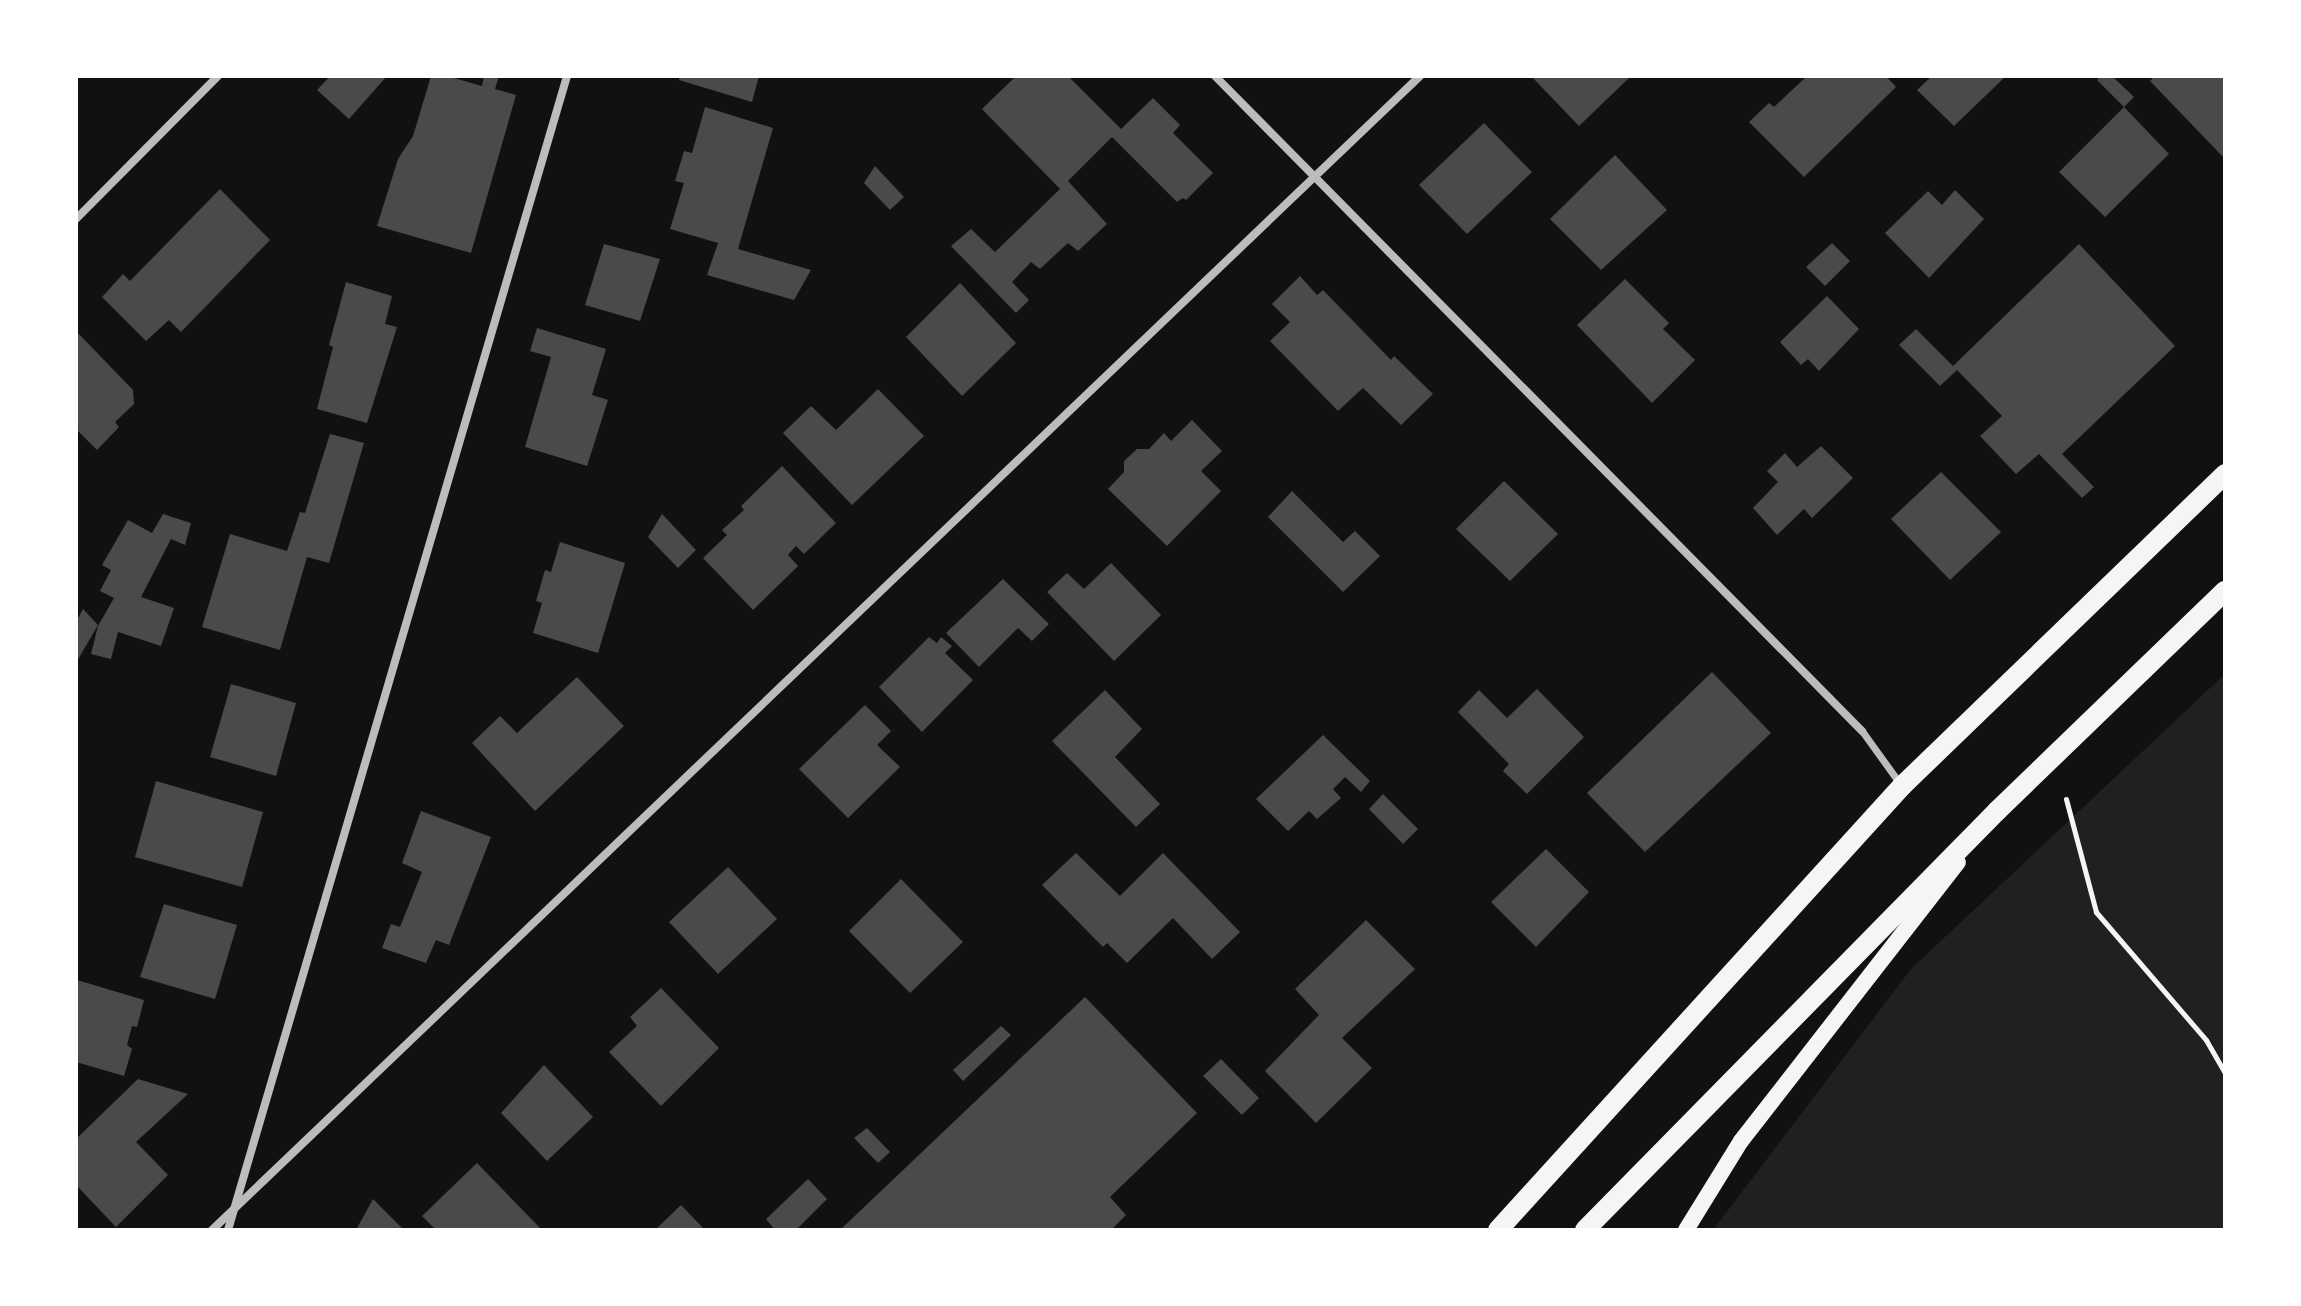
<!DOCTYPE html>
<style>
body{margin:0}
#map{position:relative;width:2301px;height:1306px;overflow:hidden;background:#111;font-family:Lato,sans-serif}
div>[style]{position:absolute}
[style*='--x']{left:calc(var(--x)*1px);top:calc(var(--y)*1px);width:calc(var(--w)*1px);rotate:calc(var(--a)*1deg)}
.green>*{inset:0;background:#202020}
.building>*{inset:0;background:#4a4a4a}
.path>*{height:5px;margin:-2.5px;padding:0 2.5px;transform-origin:2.5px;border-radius:2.5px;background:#f5f5f5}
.pedestrian>*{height:7px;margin:-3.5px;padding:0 3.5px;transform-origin:3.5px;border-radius:3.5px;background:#bcbcbc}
.minor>*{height:8px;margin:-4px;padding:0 4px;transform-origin:4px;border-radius:4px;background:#bcbcbc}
.secondary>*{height:16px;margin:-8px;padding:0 8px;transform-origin:8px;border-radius:8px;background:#f5f5f5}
.primary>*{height:20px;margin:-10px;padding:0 10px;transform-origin:10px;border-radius:10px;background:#f5f5f5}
span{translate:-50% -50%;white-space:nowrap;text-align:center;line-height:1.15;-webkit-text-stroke:6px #fff;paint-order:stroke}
.frame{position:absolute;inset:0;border:78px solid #fff;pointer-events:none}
</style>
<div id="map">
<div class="green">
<i style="clip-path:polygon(2225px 674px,2225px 1230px,1713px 1230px,1911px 969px)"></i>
</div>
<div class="building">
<i style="clip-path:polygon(330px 76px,387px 76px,349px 119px,317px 90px)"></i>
<i style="clip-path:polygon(431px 76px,447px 76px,482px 86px,484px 76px,499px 76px,495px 89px,516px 95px,471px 253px,377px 226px,398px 159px,413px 136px)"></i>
<i style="clip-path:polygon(680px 76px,759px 76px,752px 102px,679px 80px)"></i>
<i style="clip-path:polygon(1016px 76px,1068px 76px,1121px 129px,1153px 98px,1180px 125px,1173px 133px,1213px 173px,1186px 200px,1183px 198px,1177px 202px,1112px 137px,1068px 181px,1107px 224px,1078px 251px,1068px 243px,1040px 269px,1031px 262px,1012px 282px,1029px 300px,1016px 313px,951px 246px,971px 229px,995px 252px,1060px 189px,982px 109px)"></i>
<i style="clip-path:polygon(1531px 76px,1631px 76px,1579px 126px)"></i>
<i style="clip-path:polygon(1807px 76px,1886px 76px,1896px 87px,1804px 177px,1749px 122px,1769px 103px,1774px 107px)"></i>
<i style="clip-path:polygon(1932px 76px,2006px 76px,1954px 126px,1917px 90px)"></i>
<i style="clip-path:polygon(2101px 76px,2112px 76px,2134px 97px,2124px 107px,2169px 154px,2105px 217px,2059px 172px,2124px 107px,2097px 80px)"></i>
<i style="clip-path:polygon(2155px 76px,2225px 76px,2225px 159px,2150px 81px)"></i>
<i style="clip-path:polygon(705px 107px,773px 128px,738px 249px,811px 270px,794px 300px,707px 275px,718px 243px,670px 229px,684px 183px,675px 181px,684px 151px,692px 153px)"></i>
<i style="clip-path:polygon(1484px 123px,1532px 172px,1467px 234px,1419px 185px)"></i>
<i style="clip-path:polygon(1615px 155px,1667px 210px,1601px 270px,1550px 219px)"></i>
<i style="clip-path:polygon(875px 166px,904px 197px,890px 210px,864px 183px)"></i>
<i style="clip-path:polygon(220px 189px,270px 240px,181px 332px,169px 320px,146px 341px,102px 297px,123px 274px,130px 281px)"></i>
<i style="clip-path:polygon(1955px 190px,1984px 219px,1929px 278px,1885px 233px,1928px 191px,1942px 205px)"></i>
<i style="clip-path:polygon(1832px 243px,1850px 261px,1825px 286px,1806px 267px)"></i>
<i style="clip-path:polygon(604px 244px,660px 259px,640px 321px,585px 305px)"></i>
<i style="clip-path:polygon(2079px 244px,2175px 346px,2062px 454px,2094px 487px,2082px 498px,2039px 454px,2016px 474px,1980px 436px,2002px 416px,1957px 370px,1940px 386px,1899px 345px,1916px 329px,1953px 366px)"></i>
<i style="clip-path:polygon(1300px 276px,1317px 295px,1323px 290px,1391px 360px,1394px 356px,1433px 394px,1401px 425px,1363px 388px,1338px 411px,1270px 341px,1290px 322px,1272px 304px)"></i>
<i style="clip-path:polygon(1625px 279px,1669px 323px,1663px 329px,1695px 360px,1652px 403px,1577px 325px)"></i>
<i style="clip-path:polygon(346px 282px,392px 296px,385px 324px,397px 327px,367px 423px,317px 409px,333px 347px,329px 345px)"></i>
<i style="clip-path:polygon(960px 283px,1016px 343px,962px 396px,906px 337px)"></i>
<i style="clip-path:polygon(1827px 296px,1859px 329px,1819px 371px,1808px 359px,1801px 365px,1780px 342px)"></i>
<i style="clip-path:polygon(537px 328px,606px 349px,592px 395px,608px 400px,587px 466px,525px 447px,551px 357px,530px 351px)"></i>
<i style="clip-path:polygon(76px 331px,133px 390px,134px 404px,115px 422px,119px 427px,97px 450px,76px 429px)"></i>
<i style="clip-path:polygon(878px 389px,924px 436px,852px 505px,783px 433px,811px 406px,836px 430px)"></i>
<i style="clip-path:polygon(1192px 420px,1222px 451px,1201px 471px,1221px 491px,1167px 546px,1108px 489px,1124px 472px,1124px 461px,1137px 449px,1149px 449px,1164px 433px,1171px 441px)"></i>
<i style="clip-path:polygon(330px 434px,364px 443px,329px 563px,307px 557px,280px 650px,202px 627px,230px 534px,287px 551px,300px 512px,305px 513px)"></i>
<i style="clip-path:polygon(1821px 446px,1853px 478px,1812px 518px,1804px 509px,1777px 535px,1753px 508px,1778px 482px,1767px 471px,1785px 453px,1797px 467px)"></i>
<i style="clip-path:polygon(782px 466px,836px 523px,804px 554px,796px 546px,788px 555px,798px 566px,753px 610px,703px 558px,727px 535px,722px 530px,744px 510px,741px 506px)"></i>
<i style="clip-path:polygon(1941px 472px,2001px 532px,1950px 580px,1891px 519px)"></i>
<i style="clip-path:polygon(1504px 481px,1558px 534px,1510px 581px,1456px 529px)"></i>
<i style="clip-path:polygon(1292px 491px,1343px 542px,1355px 531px,1380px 556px,1343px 592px,1268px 517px)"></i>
<i style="clip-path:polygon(163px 514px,191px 523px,185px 545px,171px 539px,141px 597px,174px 608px,161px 646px,118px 632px,111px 659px,91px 654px,98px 626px,114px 598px,100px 591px,111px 570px,102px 565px,128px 520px,152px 533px)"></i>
<i style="clip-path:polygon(662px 514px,696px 550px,678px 568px,648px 537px)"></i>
<i style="clip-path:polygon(560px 542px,625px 563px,598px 653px,533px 633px,542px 603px,536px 601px,545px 570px,551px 572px)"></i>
<i style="clip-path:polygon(1111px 563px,1161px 615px,1114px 661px,1047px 592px,1067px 573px,1084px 589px)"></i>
<i style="clip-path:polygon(1003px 579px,1049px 624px,1032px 641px,1018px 628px,979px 667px,946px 633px)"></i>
<i style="clip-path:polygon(83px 609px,98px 625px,76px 663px,76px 622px)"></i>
<i style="clip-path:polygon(929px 637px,937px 643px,941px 637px,952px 646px,945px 653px,973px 680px,922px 732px,879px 687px)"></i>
<i style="clip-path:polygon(1712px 672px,1771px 733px,1645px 852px,1587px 793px)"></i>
<i style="clip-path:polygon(577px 677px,624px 726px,535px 811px,472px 743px,500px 716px,517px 733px)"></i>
<i style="clip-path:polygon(231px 684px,296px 703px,276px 776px,210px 757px)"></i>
<i style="clip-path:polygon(1537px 689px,1584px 737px,1527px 794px,1503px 771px,1509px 764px,1458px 712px,1479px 690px,1507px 718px)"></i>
<i style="clip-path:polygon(1105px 690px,1142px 729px,1115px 757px,1160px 804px,1136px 827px,1052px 741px)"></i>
<i style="clip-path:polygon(865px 705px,891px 731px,877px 745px,900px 767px,848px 818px,799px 769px)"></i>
<i style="clip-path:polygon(1323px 735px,1370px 781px,1361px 792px,1345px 777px,1333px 789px,1341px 798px,1317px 819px,1309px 811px,1288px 831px,1256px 799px)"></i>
<i style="clip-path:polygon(156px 781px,263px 812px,242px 887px,135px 857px)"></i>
<i style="clip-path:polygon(1383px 794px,1418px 829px,1403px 844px,1369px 809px)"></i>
<i style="clip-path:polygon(421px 811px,491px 837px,449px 945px,436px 940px,426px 963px,382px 948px,391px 924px,400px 927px,422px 872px,402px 863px)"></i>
<i style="clip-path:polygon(1546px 849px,1589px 892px,1536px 947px,1491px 902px)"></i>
<i style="clip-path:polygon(1076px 853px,1120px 896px,1163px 853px,1240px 932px,1212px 959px,1173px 918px,1127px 963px,1107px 943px,1103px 947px,1042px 885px)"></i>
<i style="clip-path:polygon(728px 867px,777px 919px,718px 974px,669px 922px)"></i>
<i style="clip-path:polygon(901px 879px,963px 942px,910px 993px,849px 931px)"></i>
<i style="clip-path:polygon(164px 904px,237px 925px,215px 999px,140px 977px)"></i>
<i style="clip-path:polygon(1366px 920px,1415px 969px,1342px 1038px,1372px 1068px,1316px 1123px,1265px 1071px,1319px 1015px,1295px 989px)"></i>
<i style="clip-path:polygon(77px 980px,144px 1000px,137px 1027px,132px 1026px,127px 1045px,132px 1049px,124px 1076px,76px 1062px)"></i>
<i style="clip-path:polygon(661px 988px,719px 1048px,661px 1106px,609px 1052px,637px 1026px,630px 1017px)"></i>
<i style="clip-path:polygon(1085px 997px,1197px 1113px,1110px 1197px,1126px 1215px,1111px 1230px,840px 1230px)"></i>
<i style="clip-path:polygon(1001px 1026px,1011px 1035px,963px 1081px,953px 1070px)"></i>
<i style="clip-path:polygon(1221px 1059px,1259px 1098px,1242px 1115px,1203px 1076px)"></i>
<i style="clip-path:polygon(544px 1065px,593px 1117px,547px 1161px,501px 1113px)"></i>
<i style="clip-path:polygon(138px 1079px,188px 1094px,136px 1142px,168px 1175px,116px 1227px,76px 1185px,76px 1139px)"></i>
<i style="clip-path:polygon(867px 1128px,890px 1152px,878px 1163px,854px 1138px)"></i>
<i style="clip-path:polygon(477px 1163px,542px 1230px,436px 1230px,422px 1216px)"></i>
<i style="clip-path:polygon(808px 1179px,827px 1199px,796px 1230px,775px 1230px,766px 1219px)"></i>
<i style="clip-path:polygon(373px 1199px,404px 1230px,356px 1230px)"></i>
<i style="clip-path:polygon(681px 1205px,705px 1230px,655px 1230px)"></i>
</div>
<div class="path">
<i style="--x:2066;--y:799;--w:117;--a:75.1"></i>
<i style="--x:2096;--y:912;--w:169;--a:49.3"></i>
<i style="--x:2206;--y:1040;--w:38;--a:60"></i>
</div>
<div class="pedestrian">
<i style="--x:1862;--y:731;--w:67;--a:54.2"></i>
</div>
<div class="minor">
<i style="--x:1215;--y:76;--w:921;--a:45.35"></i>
<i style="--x:76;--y:219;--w:202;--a:-45.2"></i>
<i style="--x:212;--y:1230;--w:1671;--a:-43.69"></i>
<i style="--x:228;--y:1230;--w:1203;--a:-73.63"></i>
</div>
<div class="secondary">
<i style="--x:1686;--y:1230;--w:105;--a:-58.3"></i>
<i style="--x:1741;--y:1141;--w:353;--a:-52.1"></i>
</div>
<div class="primary">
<i style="--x:1498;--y:1230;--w:600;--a:-47.7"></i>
<i style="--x:1902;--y:786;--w:449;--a:-44"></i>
<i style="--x:1585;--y:1230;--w:588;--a:-45.48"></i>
<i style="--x:1997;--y:811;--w:317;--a:-44"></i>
</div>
<div class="frame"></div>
</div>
